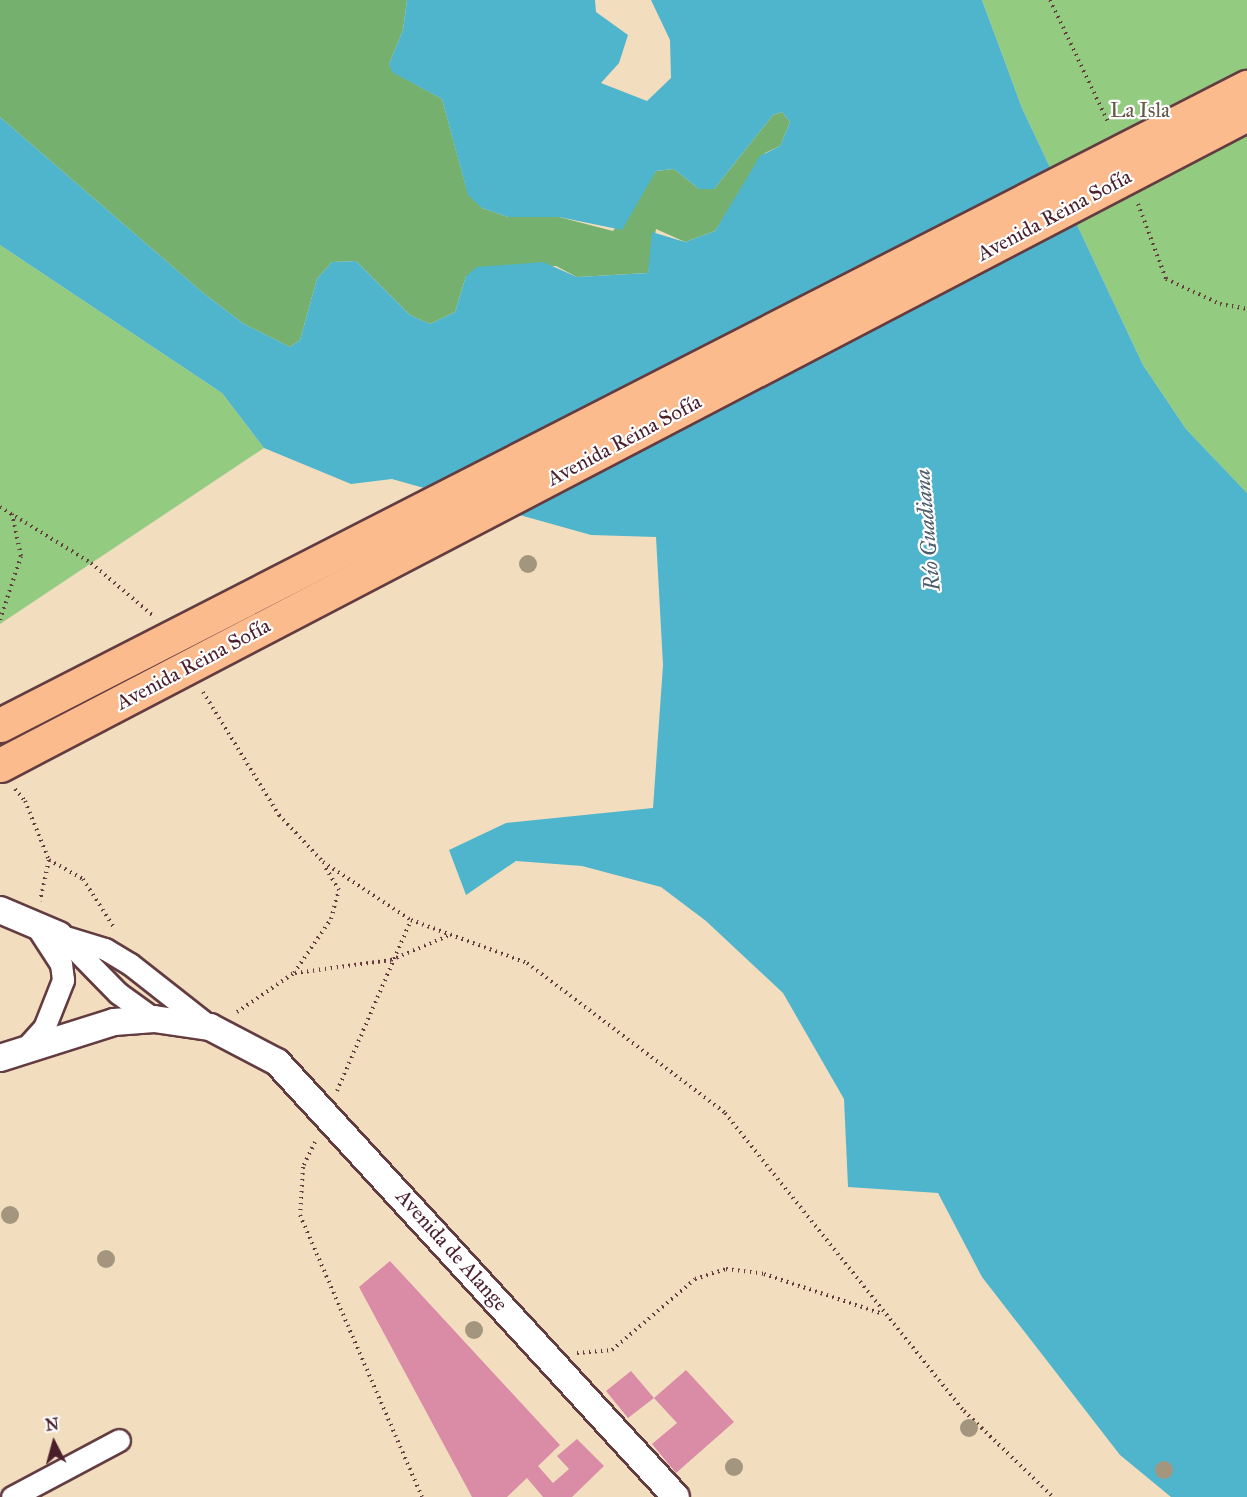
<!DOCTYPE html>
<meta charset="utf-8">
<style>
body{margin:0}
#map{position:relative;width:1247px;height:1497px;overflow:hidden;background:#f2debf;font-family:"IM FELL Great Primer",serif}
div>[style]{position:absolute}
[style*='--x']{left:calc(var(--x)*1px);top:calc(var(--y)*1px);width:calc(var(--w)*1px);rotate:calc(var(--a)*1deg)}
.green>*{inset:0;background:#93cc80}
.forest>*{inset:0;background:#76b06e}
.water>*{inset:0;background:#4fb5cd}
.building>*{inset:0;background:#da8ca7}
.path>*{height:4px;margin-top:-2px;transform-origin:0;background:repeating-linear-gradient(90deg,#633c41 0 1.5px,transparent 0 6px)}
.roads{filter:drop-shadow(2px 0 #633c41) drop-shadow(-2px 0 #633c41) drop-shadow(0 2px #633c41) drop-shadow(0 -2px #633c41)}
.minor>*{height:21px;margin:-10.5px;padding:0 10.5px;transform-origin:10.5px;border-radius:10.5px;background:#fff}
.tertiary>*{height:26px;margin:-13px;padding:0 13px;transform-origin:13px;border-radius:13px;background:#fff}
.bridges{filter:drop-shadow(2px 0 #633c41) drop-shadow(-2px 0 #633c41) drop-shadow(0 2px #633c41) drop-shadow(0 -2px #633c41)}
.trunk-bridge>*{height:33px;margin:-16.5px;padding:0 16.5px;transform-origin:16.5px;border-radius:16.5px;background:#fbbb8d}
.trees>*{width:18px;height:18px;margin:-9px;border-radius:50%;background:#a4967e}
span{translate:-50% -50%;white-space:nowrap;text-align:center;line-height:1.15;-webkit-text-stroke:4.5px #fff;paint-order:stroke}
.park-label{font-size:21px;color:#645c49}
.street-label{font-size:21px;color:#4a1f2b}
.water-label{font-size:22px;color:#4c5b6c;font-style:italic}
.north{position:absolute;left:24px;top:1413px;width:60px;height:60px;-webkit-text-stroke:4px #fff;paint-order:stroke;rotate:354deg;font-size:16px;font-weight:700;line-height:24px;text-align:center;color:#4a1f2b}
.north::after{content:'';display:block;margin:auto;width:21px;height:27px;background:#4a1f2b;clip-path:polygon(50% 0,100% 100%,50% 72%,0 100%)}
</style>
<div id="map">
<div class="green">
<i style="clip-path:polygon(982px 0,1247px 0,1247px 493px,1186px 429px,1143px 365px,1022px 108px)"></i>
<i style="clip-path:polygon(0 245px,222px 393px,264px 448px,0 624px)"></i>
</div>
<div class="forest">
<i style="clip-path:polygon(0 0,407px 0,403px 30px,389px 64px,393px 72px,442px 99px,466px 187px,482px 208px,508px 217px,559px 217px,613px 231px,656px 171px,674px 169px,699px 189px,714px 189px,773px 115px,782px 112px,790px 122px,780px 146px,765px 153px,715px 231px,685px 242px,656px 229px,648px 273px,577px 277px,556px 266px,466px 276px,455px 312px,430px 324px,410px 315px,356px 261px,332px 262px,317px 279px,300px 340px,290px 347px,244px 324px,202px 292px,0 117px)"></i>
</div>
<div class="water">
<i style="clip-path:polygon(407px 0,595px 0,596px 12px,628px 35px,619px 63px,601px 83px,647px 101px,671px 78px,670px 40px,651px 0,982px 0,1022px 108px,1143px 365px,1186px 429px,1247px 493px,1247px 1497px,1171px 1497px,1120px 1455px,982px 1277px,938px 1193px,848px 1187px,844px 1099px,783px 993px,706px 921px,661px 887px,582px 866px,516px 861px,466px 895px,449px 850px,506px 823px,653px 808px,663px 665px,656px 537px,591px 535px,392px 479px,351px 484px,264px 448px,222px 393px,0 245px,0 117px,202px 292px,244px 324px,290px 347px,300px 340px,317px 279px,332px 262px,356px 261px,410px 315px,430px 324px,455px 312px,466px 276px,477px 267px,543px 262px,577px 277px,648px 273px,652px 232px,685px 242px,715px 231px,760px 156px,780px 146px,790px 122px,782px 112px,773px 115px,714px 189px,699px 189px,674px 169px,656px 171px,622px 230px,559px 217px,508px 217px,482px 208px,468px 195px,442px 99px,392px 72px,389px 64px,403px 30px)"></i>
</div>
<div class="building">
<i style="clip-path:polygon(390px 1261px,560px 1445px,538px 1466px,553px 1483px,569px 1469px,557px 1456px,577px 1439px,604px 1466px,572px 1497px,543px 1497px,527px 1478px,507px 1497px,472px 1497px,359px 1287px)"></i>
<i style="clip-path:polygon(686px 1370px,734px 1422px,676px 1473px,652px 1444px,677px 1423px,654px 1398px)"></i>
<i style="clip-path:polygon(631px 1371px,654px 1398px,628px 1418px,606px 1391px)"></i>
</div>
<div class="path">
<i style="--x:1050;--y:0;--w:137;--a:64.6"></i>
<i style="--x:1138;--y:204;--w:80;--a:69.5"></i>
<i style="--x:1166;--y:279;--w:60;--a:24.8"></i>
<i style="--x:1220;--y:304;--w:27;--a:10"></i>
<i style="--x:0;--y:507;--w:107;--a:31.6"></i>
<i style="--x:91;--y:563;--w:80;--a:40.4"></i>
<i style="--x:0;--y:620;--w:67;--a:-71.8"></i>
<i style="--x:21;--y:556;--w:43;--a:-102.1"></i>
<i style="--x:203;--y:692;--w:145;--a:58.3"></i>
<i style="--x:279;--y:815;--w:64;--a:46.9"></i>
<i style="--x:323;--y:862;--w:105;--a:33.4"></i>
<i style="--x:411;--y:920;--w:124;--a:20.3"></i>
<i style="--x:527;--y:963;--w:248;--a:37.1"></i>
<i style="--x:725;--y:1113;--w:382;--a:51.3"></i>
<i style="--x:964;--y:1411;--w:124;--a:44"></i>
<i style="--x:15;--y:789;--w:16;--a:50"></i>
<i style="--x:25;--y:801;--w:64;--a:67.9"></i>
<i style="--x:49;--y:860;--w:42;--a:102.4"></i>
<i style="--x:49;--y:860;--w:39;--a:29"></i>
<i style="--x:83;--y:879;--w:59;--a:57.4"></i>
<i style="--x:295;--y:973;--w:97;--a:-7.7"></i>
<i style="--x:391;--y:960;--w:64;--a:-23"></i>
<i style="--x:237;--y:1012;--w:69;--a:-34.4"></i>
<i style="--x:294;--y:973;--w:65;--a:-55.6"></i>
<i style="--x:331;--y:919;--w:30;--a:-75"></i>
<i style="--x:339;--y:890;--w:29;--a:-121"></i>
<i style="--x:337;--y:1091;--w:186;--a:-66.6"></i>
<i style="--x:315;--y:1142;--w:28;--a:116"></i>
<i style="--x:303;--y:1167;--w:48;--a:93.6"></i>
<i style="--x:300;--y:1215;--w:307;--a:66.6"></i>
<i style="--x:577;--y:1353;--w:35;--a:-5"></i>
<i style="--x:612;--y:1350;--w:109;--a:-40.5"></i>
<i style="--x:695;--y:1279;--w:33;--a:-18"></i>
<i style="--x:726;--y:1269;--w:38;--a:7"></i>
<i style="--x:764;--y:1274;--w:126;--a:18.6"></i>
</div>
<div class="roads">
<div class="minor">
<i style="--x:59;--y:935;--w:48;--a:16.9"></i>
<i style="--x:105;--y:949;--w:29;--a:31"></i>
<i style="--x:130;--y:964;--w:102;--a:38.2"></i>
<i style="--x:67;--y:941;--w:73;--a:45.6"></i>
<i style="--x:118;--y:993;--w:44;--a:35.8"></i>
<i style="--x:23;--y:1051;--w:31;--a:-48"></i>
<i style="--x:44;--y:1028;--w:52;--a:-68.4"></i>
<i style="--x:63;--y:980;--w:16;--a:-97"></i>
<i style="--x:61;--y:964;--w:48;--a:-123"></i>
<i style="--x:12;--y:1497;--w:121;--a:-28"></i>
</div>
<div class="tertiary">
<i style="--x:0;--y:910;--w:64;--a:23"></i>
<i style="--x:0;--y:1058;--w:120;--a:-17.5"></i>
<i style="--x:114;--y:1022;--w:40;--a:-4.3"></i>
<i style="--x:154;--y:1019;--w:57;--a:8.1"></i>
<i style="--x:210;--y:1027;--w:76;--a:27.6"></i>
<i style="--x:277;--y:1062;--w:590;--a:47.47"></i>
</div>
</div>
<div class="bridges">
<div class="trunk-bridge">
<i style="--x:0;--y:725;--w:1401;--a:-27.1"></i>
<i style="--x:0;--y:765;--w:1407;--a:-27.57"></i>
</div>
</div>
<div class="trees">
<i style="left:528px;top:564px"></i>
<i style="left:10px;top:1215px"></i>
<i style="left:106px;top:1259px"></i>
<i style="left:474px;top:1330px"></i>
<i style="left:969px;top:1428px"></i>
<i style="left:734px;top:1467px"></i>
<i style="left:1164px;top:1470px"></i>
</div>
<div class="park-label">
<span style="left:1140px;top:110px">La Isla</span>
</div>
<div class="street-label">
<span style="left:1054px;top:215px;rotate:-28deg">Avenida Reina Sofía</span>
<span style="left:624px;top:440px;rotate:-28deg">Avenida Reina Sofía</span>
<span style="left:193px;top:664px;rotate:-28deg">Avenida Reina Sofía</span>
<span style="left:452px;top:1250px;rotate:48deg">Avenida de Alange</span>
</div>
<div class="water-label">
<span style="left:927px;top:530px;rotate:-95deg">Río Guadiana</span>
</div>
<div class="north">N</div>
</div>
